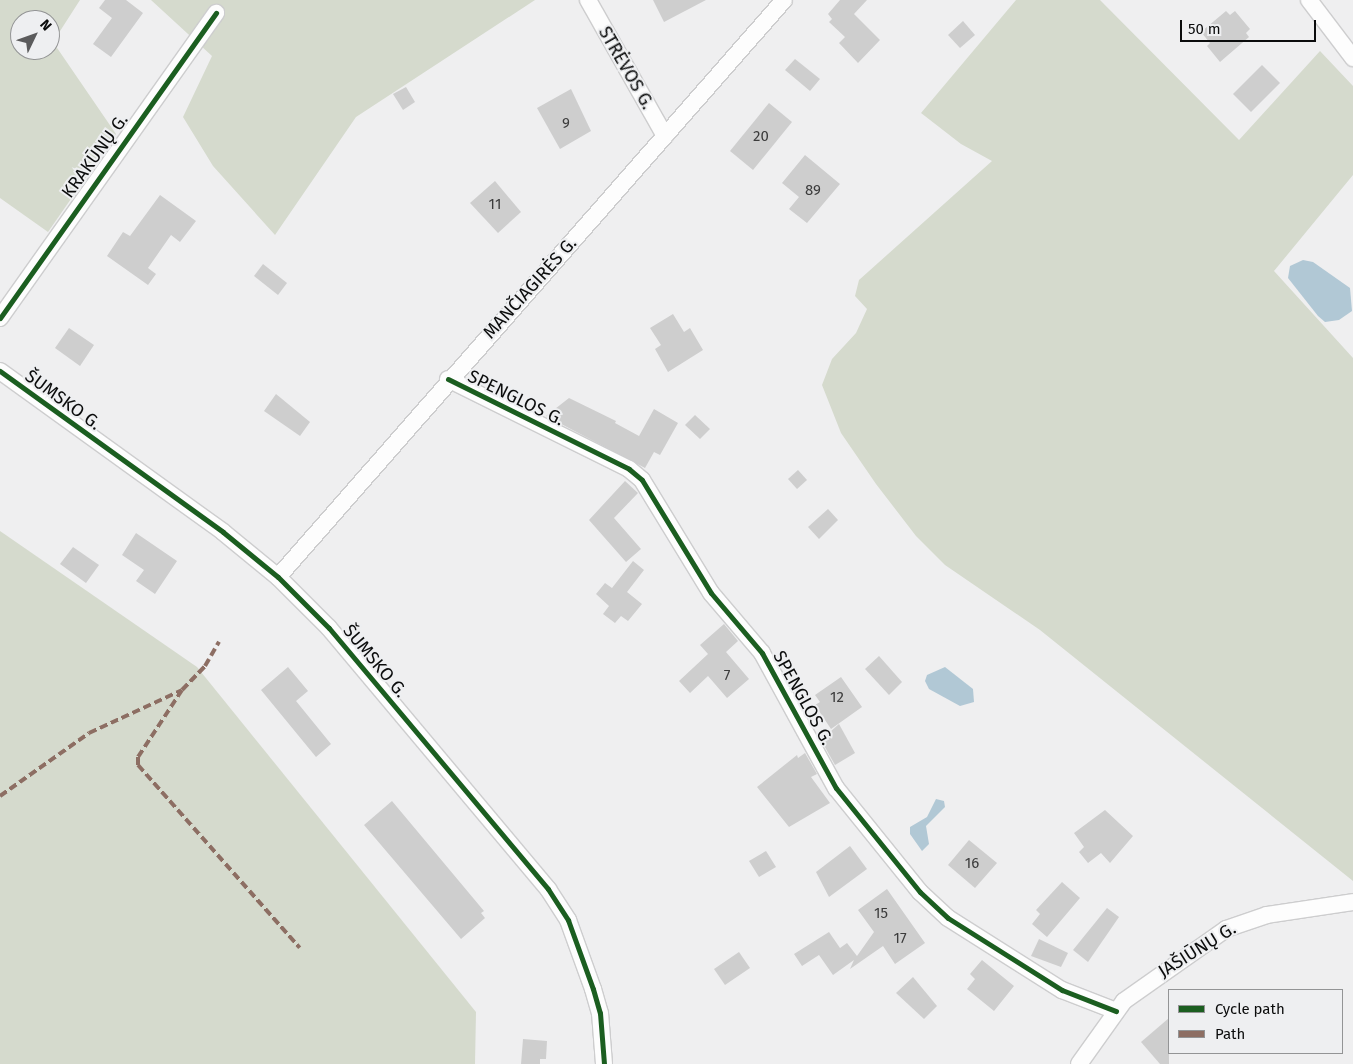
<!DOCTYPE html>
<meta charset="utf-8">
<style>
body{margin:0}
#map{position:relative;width:1353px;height:1064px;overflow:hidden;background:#efeff0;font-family:"Fira Sans",sans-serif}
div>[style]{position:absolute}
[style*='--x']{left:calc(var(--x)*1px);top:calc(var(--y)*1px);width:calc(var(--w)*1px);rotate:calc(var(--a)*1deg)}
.green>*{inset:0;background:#d5dacd}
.water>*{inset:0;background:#b1c8d5}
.building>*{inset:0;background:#cecece}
.roads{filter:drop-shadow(1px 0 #cdcdce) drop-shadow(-1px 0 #cdcdce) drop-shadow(0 1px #cdcdce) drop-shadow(0 -1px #cdcdce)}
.street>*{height:16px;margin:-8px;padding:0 8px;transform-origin:8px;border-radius:8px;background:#fdfdfd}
.quiet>*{height:4px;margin-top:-2px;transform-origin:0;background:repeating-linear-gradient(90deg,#8d6e63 0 8px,transparent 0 12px)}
.cycleway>*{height:5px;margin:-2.5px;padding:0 2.5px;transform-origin:2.5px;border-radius:2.5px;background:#1b5e20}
span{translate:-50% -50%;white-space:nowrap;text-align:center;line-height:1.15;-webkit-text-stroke:4px #eeeff1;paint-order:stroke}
.number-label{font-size:15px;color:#3c3c3c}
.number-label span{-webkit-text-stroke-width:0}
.street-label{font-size:18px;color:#0b0c0c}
.legend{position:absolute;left:1168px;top:989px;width:175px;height:65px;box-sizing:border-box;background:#eeeff1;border:1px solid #939495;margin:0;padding:6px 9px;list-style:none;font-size:15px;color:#0b0c0c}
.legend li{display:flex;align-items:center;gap:10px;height:25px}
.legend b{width:25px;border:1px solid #939495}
.north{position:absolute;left:10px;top:10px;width:50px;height:50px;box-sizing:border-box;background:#eeeff1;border:1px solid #939495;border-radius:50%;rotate:48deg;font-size:14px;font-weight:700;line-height:20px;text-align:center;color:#0b0c0c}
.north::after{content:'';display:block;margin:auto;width:18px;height:22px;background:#5b5b5c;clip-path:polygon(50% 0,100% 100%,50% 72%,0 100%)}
.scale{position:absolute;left:1180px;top:20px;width:136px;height:22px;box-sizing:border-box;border:2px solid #0b0c0c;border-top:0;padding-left:6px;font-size:15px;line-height:18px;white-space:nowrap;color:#0b0c0c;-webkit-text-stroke:4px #eeeff1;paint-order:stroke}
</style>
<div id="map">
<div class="green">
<i style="clip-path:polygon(evenodd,0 0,80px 0,53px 42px,116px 134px,48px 232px,0 198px,0 0,20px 20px,50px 20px,50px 50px,20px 50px,20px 20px)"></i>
<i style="clip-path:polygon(151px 0,535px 0,356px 117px,275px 235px,213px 166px,183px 117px,212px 56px)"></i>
<i style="clip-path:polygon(1016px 0,1100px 0,1239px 140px,1320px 51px,1353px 86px,1353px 175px,1274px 271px,1353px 358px,1353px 881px,1040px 630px,945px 565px,916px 536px,876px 484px,841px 433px,822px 385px,832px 359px,856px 333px,867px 309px,855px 296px,859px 280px,992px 161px,961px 144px,921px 113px)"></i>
<i style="clip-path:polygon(0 531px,197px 667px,476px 1012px,475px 1064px,0 1064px)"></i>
</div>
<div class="water">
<i style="clip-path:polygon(1303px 260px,1313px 262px,1350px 288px,1352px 311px,1339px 320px,1325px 322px,1318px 316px,1288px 278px,1290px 266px)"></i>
<i style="clip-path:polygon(945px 667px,973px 689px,974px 702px,960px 706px,929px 689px,925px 681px,927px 675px)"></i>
<i style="clip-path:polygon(936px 799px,944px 801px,945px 807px,926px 826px,929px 844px,922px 851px,910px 834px,910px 827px,927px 817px)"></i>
</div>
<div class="building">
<i style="clip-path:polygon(105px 0,126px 0,143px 13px,111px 57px,93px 44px,112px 18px,99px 8px)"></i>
<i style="clip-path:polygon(653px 0,706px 0,664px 22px)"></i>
<i style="clip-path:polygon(840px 0,867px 0,854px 14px,880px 40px,858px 63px,839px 43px,845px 37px,829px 22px,832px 19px,828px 14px)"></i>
<i style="clip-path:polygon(1226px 11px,1230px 15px,1235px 11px,1250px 29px,1246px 33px,1249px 37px,1220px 62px,1207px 46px,1210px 43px,1201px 32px)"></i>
<i style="clip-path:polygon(963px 21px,975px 35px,960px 48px,948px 35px)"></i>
<i style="clip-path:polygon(795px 59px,820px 79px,810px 91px,785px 70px)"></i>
<i style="clip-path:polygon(1262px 65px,1280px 83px,1251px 112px,1233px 94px)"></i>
<i style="clip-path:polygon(406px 87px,415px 102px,403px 110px,393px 94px)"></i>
<i style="clip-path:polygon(571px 89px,591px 131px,560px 149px,537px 108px)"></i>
<i style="clip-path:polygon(769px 103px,792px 122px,753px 170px,730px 151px)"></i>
<i style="clip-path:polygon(805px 155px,840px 184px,807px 223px,789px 209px,799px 197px,782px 183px)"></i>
<i style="clip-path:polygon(495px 181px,521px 212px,498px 233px,470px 203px)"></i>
<i style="clip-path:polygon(160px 195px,196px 221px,180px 242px,171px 235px,148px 268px,156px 274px,148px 285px,107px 256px,123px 232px,130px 236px)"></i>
<i style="clip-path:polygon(263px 264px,287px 283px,278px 295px,254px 276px)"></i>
<i style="clip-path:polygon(673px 314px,684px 332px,690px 328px,703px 350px,668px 372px,655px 349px,661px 345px,650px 328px)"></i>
<i style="clip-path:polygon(69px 328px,94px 345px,80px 366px,55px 348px)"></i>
<i style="clip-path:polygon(276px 394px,310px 422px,300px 436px,264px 411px)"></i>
<i style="clip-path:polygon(569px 398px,616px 421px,615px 423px,639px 436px,654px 409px,678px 423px,660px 455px,654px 452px,645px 468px,546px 416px)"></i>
<i style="clip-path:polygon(695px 415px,710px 429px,700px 439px,685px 425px)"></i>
<i style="clip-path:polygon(798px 470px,807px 480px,797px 489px,788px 479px)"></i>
<i style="clip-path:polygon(625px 481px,638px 493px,614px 518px,641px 549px,626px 562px,589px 520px)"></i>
<i style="clip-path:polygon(828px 509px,838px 520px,819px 539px,808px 527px)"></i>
<i style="clip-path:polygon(136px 533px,177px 561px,155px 594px,136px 581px,144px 570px,122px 555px)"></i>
<i style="clip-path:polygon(73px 547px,99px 565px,86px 583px,60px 564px)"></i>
<i style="clip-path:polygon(633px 561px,644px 570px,627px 592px,642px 604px,628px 621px,621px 616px,615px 623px,603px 614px,609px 606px,596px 594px,605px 583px,612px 588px)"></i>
<i style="clip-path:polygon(724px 624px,738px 641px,726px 652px,749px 679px,727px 698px,708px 676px,690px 693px,679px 681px,708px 654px,700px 645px)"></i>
<i style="clip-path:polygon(879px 656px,902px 682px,889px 695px,865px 669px)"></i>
<i style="clip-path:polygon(288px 667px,308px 691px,296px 701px,331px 744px,316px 757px,261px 690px)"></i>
<i style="clip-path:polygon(841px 677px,862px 707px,831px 729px,815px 705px,820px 702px,815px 695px)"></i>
<i style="clip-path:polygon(839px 724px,855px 753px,835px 765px,821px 740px)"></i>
<i style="clip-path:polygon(805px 753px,817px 774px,811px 777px,830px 803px,789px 827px,757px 787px,797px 755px,798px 758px)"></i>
<i style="clip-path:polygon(392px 801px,484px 911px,481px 913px,485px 918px,461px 939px,364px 825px)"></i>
<i style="clip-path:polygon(1105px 810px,1133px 836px,1110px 863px,1101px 853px,1088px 863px,1079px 852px,1084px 847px,1074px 833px)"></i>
<i style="clip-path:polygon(969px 840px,997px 863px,975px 888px,948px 865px)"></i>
<i style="clip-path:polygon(850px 846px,867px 869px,829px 897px,816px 872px)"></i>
<i style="clip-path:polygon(766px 851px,776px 867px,759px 877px,749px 861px)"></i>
<i style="clip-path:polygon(1062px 882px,1080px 898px,1047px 937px,1032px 924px,1040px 914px,1036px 910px)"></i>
<i style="clip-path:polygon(887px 889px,925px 943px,895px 964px,883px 946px,850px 969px,854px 960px,833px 975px,819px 955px,802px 966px,794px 954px,829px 932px,840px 948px,847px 943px,857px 956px,874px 932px,858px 910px)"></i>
<i style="clip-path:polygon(1107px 908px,1119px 917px,1088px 962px,1073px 950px)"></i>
<i style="clip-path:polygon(1039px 939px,1068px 953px,1061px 967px,1031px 956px)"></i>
<i style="clip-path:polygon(739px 952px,750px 968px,725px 985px,714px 969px)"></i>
<i style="clip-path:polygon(982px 960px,1014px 986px,994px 1011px,967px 989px,975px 979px,970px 974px)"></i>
<i style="clip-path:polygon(913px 977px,937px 1006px,924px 1019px,896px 993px)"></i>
<i style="clip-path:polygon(1169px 1018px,1169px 1064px,1160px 1064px,1141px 1042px)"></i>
<i style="clip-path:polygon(523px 1039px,547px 1041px,546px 1059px,540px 1059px,540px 1064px,521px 1064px)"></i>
</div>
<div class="roads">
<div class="street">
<i style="--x:588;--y:0;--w:156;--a:60.5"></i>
<i style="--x:1309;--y:0;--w:73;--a:52.8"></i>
<i style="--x:0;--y:318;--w:374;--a:-54.7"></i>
<i style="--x:0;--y:371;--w:275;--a:35.8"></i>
<i style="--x:223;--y:532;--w:71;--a:39.3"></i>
<i style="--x:278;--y:577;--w:72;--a:45"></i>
<i style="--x:329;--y:628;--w:341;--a:50"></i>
<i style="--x:548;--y:889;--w:37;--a:57"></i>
<i style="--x:568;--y:920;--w:73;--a:70.1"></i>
<i style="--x:593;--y:989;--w:25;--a:74"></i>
<i style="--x:600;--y:1013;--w:51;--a:85.5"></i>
<i style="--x:448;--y:379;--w:202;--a:26.4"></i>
<i style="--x:629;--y:469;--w:17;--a:40"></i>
<i style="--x:642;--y:480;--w:132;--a:58.6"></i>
<i style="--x:711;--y:593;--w:79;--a:49.6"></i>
<i style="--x:762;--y:653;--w:154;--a:61.3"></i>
<i style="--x:836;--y:788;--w:134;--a:51.1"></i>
<i style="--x:920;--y:892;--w:38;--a:43"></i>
<i style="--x:948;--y:918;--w:135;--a:32.3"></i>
<i style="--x:1062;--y:990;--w:58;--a:21.3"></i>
<i style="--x:278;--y:577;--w:767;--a:-48.75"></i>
<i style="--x:1079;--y:1064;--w:77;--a:-54.5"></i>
<i style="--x:1124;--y:1001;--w:125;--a:-35.2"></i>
<i style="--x:1226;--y:929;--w:43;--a:-18.9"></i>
<i style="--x:1267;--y:915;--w:87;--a:-8.6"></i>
</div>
</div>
<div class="quiet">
<i style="--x:182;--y:690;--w:80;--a:123.3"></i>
<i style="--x:138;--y:757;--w:8;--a:90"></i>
<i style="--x:138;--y:765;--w:244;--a:48.5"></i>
<i style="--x:0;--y:796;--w:109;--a:-35.3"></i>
<i style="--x:89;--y:733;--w:102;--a:-24.8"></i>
<i style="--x:182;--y:690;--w:33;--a:-46"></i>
<i style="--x:205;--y:666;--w:28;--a:-60"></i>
</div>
<div class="cycleway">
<i style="--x:0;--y:318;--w:374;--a:-54.7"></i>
<i style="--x:0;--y:371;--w:275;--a:35.8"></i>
<i style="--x:223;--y:532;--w:71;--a:39.3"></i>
<i style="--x:278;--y:577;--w:72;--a:45"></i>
<i style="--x:329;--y:628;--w:341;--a:50"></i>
<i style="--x:548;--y:889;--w:37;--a:57"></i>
<i style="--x:568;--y:920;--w:73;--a:70.1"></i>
<i style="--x:593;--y:989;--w:25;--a:74"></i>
<i style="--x:600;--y:1013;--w:51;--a:85.5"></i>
<i style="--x:448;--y:379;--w:202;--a:26.4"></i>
<i style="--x:629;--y:469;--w:17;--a:40"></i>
<i style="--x:642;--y:480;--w:132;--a:58.6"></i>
<i style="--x:711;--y:593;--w:79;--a:49.6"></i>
<i style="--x:762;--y:653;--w:154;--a:61.3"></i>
<i style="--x:836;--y:788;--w:134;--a:51.1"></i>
<i style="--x:920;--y:892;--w:38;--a:43"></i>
<i style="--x:948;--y:918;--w:135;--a:32.3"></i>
<i style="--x:1062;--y:990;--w:58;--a:21.3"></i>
</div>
<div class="number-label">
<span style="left:566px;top:124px">9</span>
<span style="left:761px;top:137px">20</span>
<span style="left:813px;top:191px">89</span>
<span style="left:495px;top:205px">11</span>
<span style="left:727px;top:676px">7</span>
<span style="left:837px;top:698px">12</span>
<span style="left:972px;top:864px">16</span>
<span style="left:881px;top:914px">15</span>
<span style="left:900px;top:939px">17</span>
</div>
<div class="street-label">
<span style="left:626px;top:68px;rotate:60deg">STRĖVOS G.</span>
<span style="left:95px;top:156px;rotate:-54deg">KRAKŪNŲ G.</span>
<span style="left:530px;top:288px;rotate:-48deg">MANČIAGIRĖS G.</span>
<span style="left:516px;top:398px;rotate:26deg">SPENGLOS G.</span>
<span style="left:63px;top:400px;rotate:36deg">ŠUMSKO G.</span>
<span style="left:375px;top:661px;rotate:50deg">ŠUMSKO G.</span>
<span style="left:803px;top:698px;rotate:61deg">SPENGLOS G.</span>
<span style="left:1197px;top:950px;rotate:-32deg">JAŠIŪNŲ G.</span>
</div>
<ul class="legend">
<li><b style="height:6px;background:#1b5e20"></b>Cycle path</li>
<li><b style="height:6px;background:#8d6e63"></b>Path</li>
</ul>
<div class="north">N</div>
<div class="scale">50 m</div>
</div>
